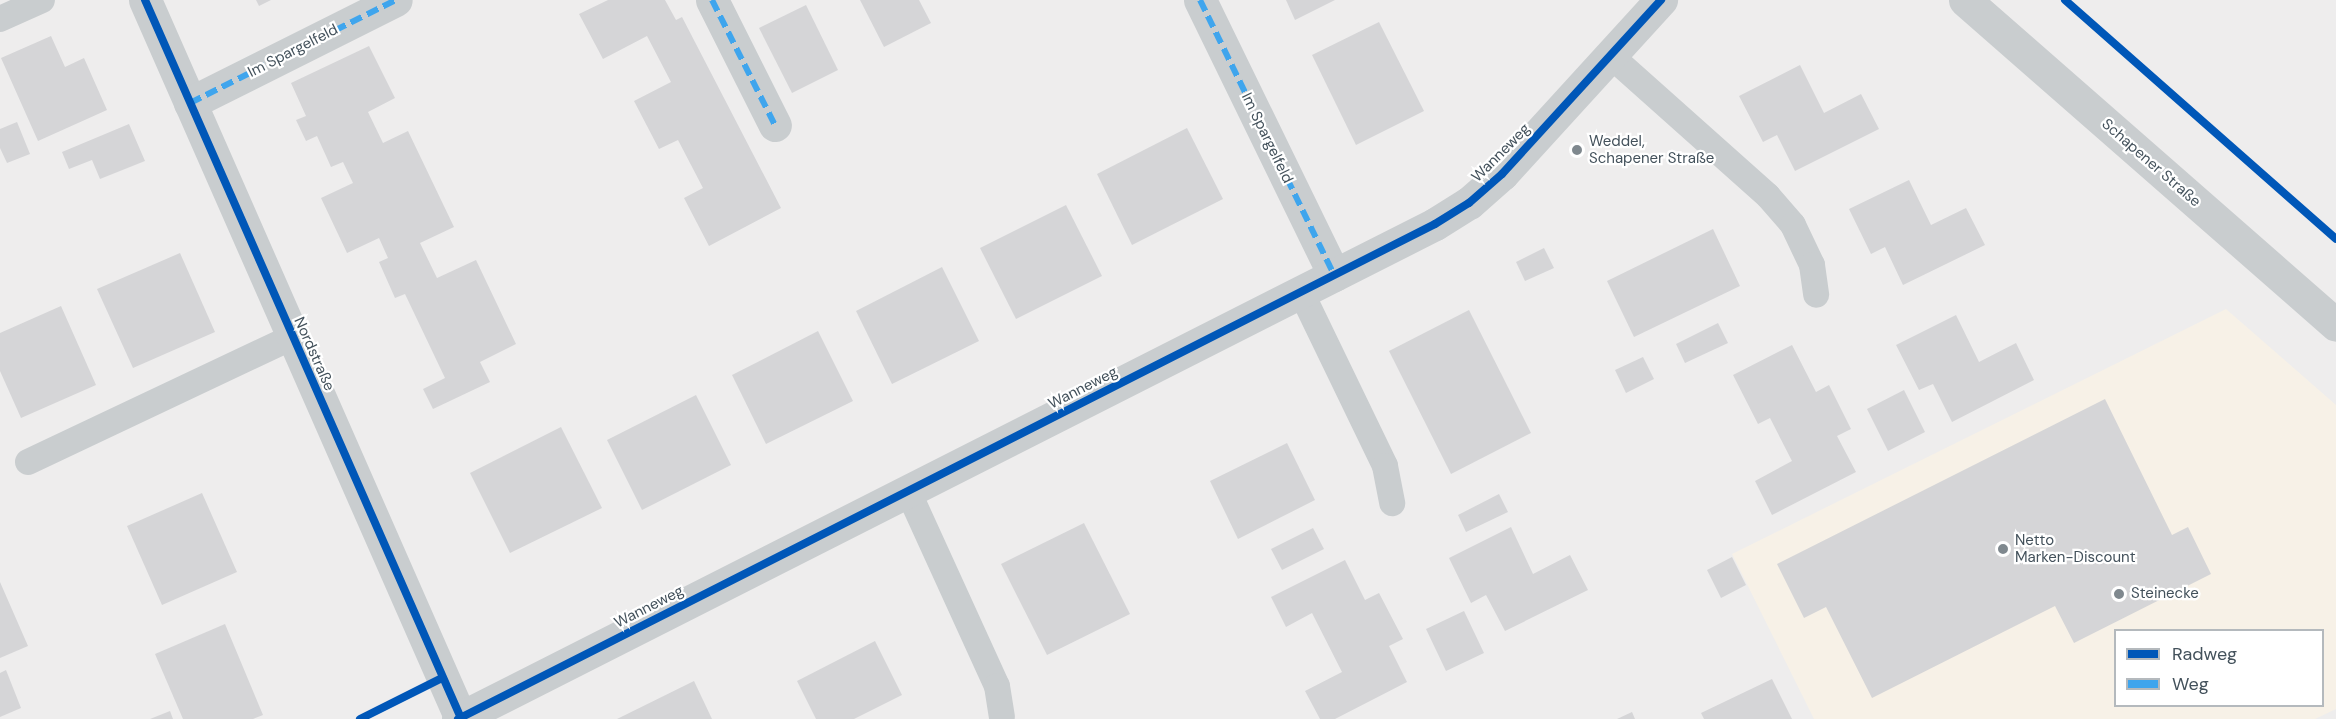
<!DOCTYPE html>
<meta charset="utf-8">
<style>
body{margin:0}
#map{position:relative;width:2336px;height:719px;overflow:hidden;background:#eeeded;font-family:"DM Sans",sans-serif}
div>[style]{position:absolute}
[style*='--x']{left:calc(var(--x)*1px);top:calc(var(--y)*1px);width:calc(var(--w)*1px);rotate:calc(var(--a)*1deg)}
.commercial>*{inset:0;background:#f7f1e7}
.building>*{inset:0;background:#d5d5d7}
.service>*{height:26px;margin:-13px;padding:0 13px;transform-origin:13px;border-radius:13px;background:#c9cdcf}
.minor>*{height:33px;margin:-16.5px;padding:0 16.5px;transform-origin:16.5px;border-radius:16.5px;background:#c9cdcf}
.tertiary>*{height:33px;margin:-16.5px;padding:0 16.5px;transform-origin:16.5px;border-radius:16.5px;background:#c9cdcf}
.quiet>*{height:6px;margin-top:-3px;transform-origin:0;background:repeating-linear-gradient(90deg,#3fa5ed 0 12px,transparent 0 18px)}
.cycleway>*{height:8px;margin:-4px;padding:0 4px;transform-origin:4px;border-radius:4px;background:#0057b8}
.dots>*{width:16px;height:16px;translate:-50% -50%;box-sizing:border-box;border:3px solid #fff;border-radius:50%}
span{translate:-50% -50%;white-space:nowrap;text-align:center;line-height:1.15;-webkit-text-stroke:4.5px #fff;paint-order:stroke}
.street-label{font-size:15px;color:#43515b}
.poi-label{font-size:15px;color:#43515b}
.left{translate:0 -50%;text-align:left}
.legend{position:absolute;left:2114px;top:629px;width:210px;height:78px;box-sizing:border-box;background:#fff;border:2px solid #b4b9bd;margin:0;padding:8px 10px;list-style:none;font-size:18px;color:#43515b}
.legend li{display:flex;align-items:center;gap:12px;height:30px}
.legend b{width:30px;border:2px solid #b4b9bd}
</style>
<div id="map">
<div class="commercial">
<i style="clip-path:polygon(evenodd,2226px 309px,2336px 405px,2336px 709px,2315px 719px,1814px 719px,1732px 554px,2226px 309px,2116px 630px,2322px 630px,2322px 706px,2116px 706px,2116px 630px)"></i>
</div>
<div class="building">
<i style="clip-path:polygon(256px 0,271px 0,259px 6px)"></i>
<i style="clip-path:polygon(608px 0,665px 0,676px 20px,682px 17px,781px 208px,709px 246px,684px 198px,703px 188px,678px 140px,659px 149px,634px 101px,671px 82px,647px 36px,603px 59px,579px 14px)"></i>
<i style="clip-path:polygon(860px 0,919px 0,931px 23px,884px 47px)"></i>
<i style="clip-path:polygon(1286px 0,1335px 0,1295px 20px)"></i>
<i style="clip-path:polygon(806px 5px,838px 70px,792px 93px,759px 28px)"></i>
<i style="clip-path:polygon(1379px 22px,1424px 111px,1356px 145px,1312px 55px)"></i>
<i style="clip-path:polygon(51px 36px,65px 67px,84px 58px,107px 110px,38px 141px,1px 58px)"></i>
<i style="clip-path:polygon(369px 46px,395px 98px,368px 112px,383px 143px,408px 131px,454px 227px,420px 243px,437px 278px,476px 260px,516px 344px,480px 362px,490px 382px,433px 409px,423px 389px,445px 378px,405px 294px,395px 298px,379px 262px,388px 258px,379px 238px,347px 253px,321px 198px,353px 183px,343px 162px,331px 167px,317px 136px,306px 141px,296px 120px,306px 116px,291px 83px)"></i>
<i style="clip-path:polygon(1800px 65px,1824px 113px,1861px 94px,1879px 129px,1795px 171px,1777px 135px,1763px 142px,1739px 96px)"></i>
<i style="clip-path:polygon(17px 122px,30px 154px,7px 163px,0 148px,0 129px)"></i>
<i style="clip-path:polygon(129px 124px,145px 161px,100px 179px,92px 160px,69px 169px,62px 152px)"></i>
<i style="clip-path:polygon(1187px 128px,1223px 199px,1132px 245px,1097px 174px)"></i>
<i style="clip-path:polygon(1909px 180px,1931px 225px,1966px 208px,1985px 245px,1903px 285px,1885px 247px,1871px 254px,1849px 209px)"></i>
<i style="clip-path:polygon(1066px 205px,1102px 276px,1016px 319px,980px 248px)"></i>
<i style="clip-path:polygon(1713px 229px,1740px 286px,1634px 337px,1607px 281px)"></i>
<i style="clip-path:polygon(1544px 248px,1554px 268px,1525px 281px,1516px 262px)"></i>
<i style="clip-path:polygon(180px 253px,215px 332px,133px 368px,97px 289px)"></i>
<i style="clip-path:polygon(942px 267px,979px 341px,892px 384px,856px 311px)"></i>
<i style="clip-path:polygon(61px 306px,96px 385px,21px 418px,0 371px,0 333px)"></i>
<i style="clip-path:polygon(1469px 310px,1531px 433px,1451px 474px,1389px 351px)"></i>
<i style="clip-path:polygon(1956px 315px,1979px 362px,2016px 343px,2034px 380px,1952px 422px,1933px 384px,1919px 390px,1896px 345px)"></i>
<i style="clip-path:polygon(1718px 323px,1728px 343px,1685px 363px,1676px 344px)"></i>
<i style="clip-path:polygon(818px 331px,853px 401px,766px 444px,732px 375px)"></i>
<i style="clip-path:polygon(1792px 345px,1816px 392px,1829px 385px,1851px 429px,1837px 436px,1856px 472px,1772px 515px,1755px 481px,1792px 461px,1770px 418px,1758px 424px,1733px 375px)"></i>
<i style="clip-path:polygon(1643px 357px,1654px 379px,1626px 393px,1615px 370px)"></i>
<i style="clip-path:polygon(1904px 390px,1925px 432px,1888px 451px,1867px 409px)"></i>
<i style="clip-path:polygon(696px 395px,731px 465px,642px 510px,607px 440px)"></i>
<i style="clip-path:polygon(2105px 399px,2172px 535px,2188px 527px,2211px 574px,2074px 643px,2055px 606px,1872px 698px,1826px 607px,1804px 618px,1777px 564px)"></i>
<i style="clip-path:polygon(561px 427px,602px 508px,510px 553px,470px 473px)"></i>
<i style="clip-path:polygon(1287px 443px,1315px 500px,1238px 539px,1210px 481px)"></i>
<i style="clip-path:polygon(202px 493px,237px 572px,162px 605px,127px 526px)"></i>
<i style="clip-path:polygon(1499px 494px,1508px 512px,1466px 532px,1458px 515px)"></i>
<i style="clip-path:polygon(1084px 523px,1130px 614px,1047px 655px,1001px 564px)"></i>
<i style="clip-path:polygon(1511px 527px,1533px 574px,1570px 555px,1588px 590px,1505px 631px,1486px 595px,1471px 603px,1449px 558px)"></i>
<i style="clip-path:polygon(1313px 528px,1324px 549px,1282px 570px,1271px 549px)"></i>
<i style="clip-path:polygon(1732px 557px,1746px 585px,1721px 598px,1707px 570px)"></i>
<i style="clip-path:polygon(1345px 560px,1365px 600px,1379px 593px,1403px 639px,1389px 646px,1407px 682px,1335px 719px,1320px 719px,1305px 691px,1342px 672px,1312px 613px,1286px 627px,1271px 597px)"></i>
<i style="clip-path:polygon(0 582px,28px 646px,0 658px)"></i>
<i style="clip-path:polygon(1464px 611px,1484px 653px,1446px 671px,1426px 629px)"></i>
<i style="clip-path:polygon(225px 624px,263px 715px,253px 719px,183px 719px,155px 654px)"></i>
<i style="clip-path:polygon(875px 641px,902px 695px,854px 719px,816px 719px,797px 681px)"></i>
<i style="clip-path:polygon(6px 670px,21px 708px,0 717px,0 673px)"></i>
<i style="clip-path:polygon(1772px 679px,1792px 719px,1704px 719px,1701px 713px)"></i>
<i style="clip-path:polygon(694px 681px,712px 719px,617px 719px)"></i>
<i style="clip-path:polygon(170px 711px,173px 719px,150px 719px)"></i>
<i style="clip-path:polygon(1632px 712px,1635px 719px,1617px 719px)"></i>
</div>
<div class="service">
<i style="--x:0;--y:19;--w:46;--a:-24.3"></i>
<i style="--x:1611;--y:56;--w:210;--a:41.7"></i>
<i style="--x:1768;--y:196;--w:38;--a:49"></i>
<i style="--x:1793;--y:225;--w:44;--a:64.6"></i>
<i style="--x:1812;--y:265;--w:30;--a:82"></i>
<i style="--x:1301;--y:292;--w:193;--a:64.2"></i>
<i style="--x:1385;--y:466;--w:38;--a:79"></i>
<i style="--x:28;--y:462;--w:292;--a:-25.3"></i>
<i style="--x:908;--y:491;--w:214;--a:65.5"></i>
<i style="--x:997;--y:686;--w:31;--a:81"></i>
</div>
<div class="minor">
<i style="--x:145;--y:0;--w:785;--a:66.27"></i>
<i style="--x:712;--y:0;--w:140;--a:63.3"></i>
<i style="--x:1200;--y:0;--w:306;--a:64"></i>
<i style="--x:190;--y:103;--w:230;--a:-26.6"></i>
<i style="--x:458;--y:719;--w:1095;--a:-26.87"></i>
<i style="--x:1435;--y:224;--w:40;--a:-32"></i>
<i style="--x:1469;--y:203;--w:44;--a:-41.3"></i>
<i style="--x:1502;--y:174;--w:236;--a:-47.6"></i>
</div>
<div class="tertiary">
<i style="--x:1965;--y:0;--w:493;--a:41.2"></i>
</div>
<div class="quiet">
<i style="--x:712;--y:0;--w:140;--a:63.3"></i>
<i style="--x:1200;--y:0;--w:306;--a:64"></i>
<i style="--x:190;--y:103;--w:230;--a:-26.6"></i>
</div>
<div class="cycleway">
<i style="--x:145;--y:0;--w:784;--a:66.25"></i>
<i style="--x:2065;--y:0;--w:361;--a:41.4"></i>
<i style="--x:360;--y:719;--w:92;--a:-26.6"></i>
<i style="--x:458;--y:719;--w:1095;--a:-26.87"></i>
<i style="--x:1435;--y:224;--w:40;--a:-32"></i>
<i style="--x:1469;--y:203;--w:44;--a:-41.3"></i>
<i style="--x:1502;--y:174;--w:236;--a:-47.6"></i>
</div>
<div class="dots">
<i style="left:1577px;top:150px;background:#7f888e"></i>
<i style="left:2003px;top:549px;background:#7f888e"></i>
<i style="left:2119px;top:594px;background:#7f888e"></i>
</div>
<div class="street-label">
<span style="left:293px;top:51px;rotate:-27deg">Im Spargelfeld</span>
<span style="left:1267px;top:138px;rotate:64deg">Im Spargelfeld</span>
<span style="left:1501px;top:153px;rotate:-45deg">Wanneweg</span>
<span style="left:2151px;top:163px;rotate:41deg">Schapener Straße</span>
<span style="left:314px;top:354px;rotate:66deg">Nordstraße</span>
<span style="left:1083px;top:388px;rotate:-27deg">Wanneweg</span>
<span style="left:649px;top:607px;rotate:-27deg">Wanneweg</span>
</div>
<div class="poi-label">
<span class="left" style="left:1589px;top:150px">Weddel,<br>Schapener Straße</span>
<span class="left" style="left:2015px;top:549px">Netto<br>Marken-Discount</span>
<span class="left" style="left:2131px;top:594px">Steinecke</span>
</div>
<ul class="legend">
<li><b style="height:8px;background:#0057b8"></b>Radweg</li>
<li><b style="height:8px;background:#3fa5ed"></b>Weg</li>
</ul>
</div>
